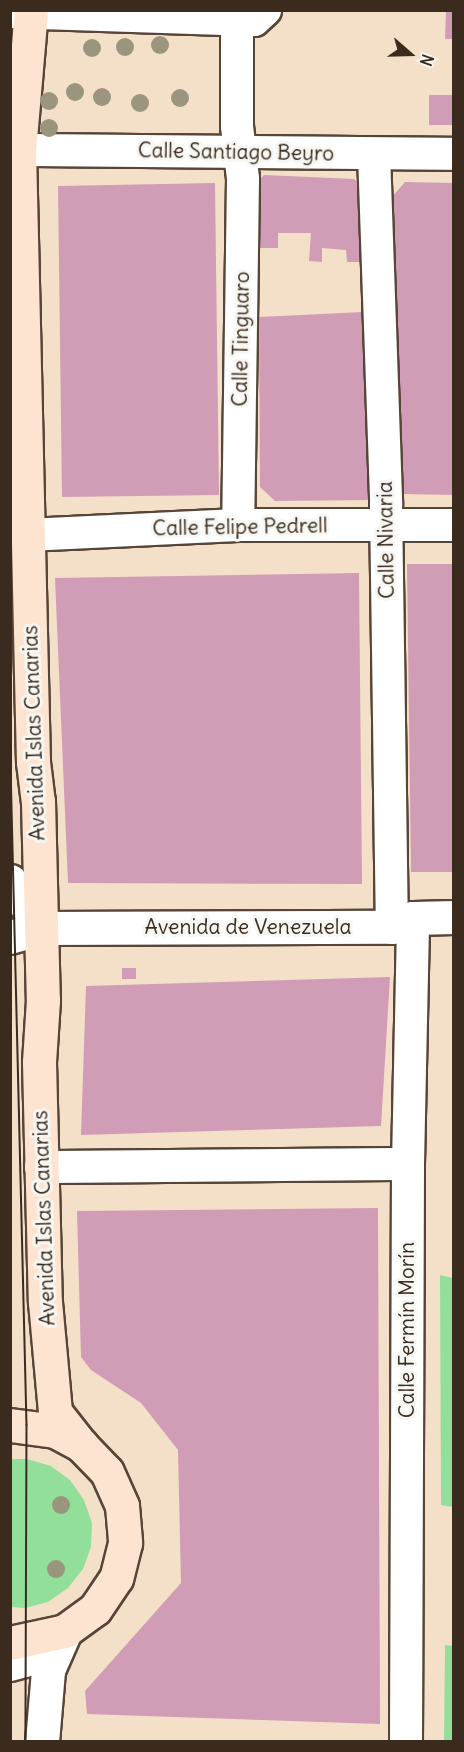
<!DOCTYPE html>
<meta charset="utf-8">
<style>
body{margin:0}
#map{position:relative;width:464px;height:1752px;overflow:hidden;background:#f4e0c8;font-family:Delius,sans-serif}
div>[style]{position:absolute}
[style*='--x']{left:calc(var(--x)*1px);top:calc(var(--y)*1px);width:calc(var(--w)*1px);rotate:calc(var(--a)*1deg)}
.green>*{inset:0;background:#92df9c}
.building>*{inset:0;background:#d09cb6}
.roads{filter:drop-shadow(2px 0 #574538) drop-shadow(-2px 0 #574538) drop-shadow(0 2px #574538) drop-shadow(0 -2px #574538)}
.minor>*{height:32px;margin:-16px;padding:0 16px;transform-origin:16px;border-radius:16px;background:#fff}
.tertiary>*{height:33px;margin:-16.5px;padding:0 16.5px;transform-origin:16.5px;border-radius:16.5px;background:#fff}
.secondary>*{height:33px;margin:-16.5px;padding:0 16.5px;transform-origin:16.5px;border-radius:16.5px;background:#fde4d1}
.tram>*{height:1.5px;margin:-0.75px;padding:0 0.75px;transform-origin:0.75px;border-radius:0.75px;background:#3b2a1e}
.trees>*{width:18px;height:18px;margin:-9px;border-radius:50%;background:#9a957c}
span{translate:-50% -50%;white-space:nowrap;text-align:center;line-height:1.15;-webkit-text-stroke:6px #f6f6f2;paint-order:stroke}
.street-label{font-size:21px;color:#3b2a1e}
.frame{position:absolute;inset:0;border:12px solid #3b2a1e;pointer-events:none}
.north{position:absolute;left:380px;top:24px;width:60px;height:60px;-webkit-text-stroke:4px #f6f6f2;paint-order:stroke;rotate:110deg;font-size:16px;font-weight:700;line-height:24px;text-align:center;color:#3b2a1e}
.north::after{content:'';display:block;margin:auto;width:21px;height:27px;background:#3b2a1e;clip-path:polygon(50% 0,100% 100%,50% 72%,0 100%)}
</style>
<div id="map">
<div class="green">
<i style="clip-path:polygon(440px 1275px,453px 1278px,453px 1507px,441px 1505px)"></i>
<i style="clip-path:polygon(11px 1459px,27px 1459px,51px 1466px,70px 1480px,84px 1500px,92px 1523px,91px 1547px,83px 1569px,68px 1588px,48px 1602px,25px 1608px,11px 1607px)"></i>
<i style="clip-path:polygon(445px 1645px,453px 1646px,453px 1741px,444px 1741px)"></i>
</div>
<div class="building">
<i style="clip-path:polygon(446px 10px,454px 10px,454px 39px,445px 39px)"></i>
<i style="clip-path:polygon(429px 95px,454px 95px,454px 125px,429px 125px)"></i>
<i style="clip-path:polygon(264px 175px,354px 179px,363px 186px,364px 262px,347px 262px,346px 250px,322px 248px,322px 262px,309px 261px,311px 233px,278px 233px,278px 248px,259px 248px,256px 183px)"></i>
<i style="clip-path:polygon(405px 182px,454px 183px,454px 495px,402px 494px,392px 197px)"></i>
<i style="clip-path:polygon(215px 183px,219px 495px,62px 497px,58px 186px)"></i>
<i style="clip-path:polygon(363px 312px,369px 500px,275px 501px,260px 487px,259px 317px)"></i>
<i style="clip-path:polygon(407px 564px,454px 564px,454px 872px,411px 872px)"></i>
<i style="clip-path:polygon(359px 573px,362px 884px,68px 883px,55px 578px)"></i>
<i style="clip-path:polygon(122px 968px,136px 968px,136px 979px,122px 979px)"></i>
<i style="clip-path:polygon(390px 977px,381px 1126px,81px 1135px,86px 986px)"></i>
<i style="clip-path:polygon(378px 1208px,380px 1724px,87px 1714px,85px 1691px,181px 1583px,178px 1450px,141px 1403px,91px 1370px,81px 1357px,77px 1211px)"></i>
</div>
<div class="roads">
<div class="minor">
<i style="--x:237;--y:10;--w:116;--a:90"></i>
<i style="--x:237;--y:126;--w:53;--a:83.5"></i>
<i style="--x:243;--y:179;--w:346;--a:90.8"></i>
<i style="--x:10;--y:12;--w:244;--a:1.9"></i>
<i style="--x:254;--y:20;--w:15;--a:-42"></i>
<i style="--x:19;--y:150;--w:435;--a:0.5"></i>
<i style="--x:374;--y:154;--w:351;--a:88"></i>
<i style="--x:386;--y:505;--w:422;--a:89.2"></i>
<i style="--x:27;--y:535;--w:211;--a:-2.7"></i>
<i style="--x:238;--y:525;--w:216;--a:0"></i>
<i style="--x:41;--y:1167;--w:367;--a:-0.5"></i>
<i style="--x:10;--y:1665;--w:16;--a:-15"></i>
<i style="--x:25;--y:1661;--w:43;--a:-40.3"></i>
<i style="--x:406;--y:1742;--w:578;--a:-89.8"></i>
<i style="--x:408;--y:1164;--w:246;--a:-88.8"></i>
</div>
<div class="tertiary">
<i style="--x:10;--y:881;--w:56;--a:56.6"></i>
<i style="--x:10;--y:937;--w:32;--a:-16"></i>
<i style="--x:41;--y:928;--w:351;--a:-0.2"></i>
<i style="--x:392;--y:927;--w:23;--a:-23"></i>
<i style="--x:413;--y:918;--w:41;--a:-1.4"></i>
<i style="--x:42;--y:1742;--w:72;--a:-85.2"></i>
<i style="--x:48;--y:1670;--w:43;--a:-66.4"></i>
</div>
<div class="secondary">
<i style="--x:31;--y:10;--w:141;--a:94.9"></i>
<i style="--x:19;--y:150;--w:612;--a:88.69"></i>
<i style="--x:33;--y:762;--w:39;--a:83"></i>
<i style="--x:38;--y:801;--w:199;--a:88.6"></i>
<i style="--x:43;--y:1000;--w:62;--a:93.7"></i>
<i style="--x:39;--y:1062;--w:240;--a:88.6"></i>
<i style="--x:45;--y:1302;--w:110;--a:84.8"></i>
<i style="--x:55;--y:1412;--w:42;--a:51.8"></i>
<i style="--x:10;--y:1425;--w:45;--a:7.6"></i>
<i style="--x:55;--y:1431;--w:30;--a:28"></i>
<i style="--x:81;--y:1445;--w:37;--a:46"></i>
<i style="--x:107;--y:1472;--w:37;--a:66"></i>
<i style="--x:122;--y:1506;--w:37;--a:85"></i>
<i style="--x:125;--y:1543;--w:36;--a:104"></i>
<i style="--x:116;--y:1578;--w:37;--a:124"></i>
<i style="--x:95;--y:1609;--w:37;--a:144"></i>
<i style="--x:65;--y:1631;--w:56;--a:167.7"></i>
</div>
</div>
<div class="tram">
<i style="--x:10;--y:14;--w:4;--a:-76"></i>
<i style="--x:10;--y:725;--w:700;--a:88.61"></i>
<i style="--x:27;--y:1425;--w:317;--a:90.2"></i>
</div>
<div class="trees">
<i style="left:160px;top:45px"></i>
<i style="left:125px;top:47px"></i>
<i style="left:92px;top:48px"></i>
<i style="left:75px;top:92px"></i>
<i style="left:102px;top:97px"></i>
<i style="left:180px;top:98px"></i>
<i style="left:49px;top:101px"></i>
<i style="left:140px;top:103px"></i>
<i style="left:49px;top:128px"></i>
<i style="left:61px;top:1505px"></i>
<i style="left:56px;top:1569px"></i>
</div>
<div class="street-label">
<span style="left:236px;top:152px;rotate:1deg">Calle Santiago Beyro</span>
<span style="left:241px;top:339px;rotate:-89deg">Calle Tinguaro</span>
<span style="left:240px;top:527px;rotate:-1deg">Calle Felipe Pedrell</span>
<span style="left:386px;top:540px;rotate:-91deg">Calle Nivaria</span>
<span style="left:34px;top:733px;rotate:-92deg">Avenida Islas Canarias</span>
<span style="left:248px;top:927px">Avenida de Venezuela</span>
<span style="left:44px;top:1218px;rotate:-92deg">Avenida Islas Canarias</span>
<span style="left:407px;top:1330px;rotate:-90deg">Calle Fermín Morín</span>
</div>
<div class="frame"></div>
<div class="north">N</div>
</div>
